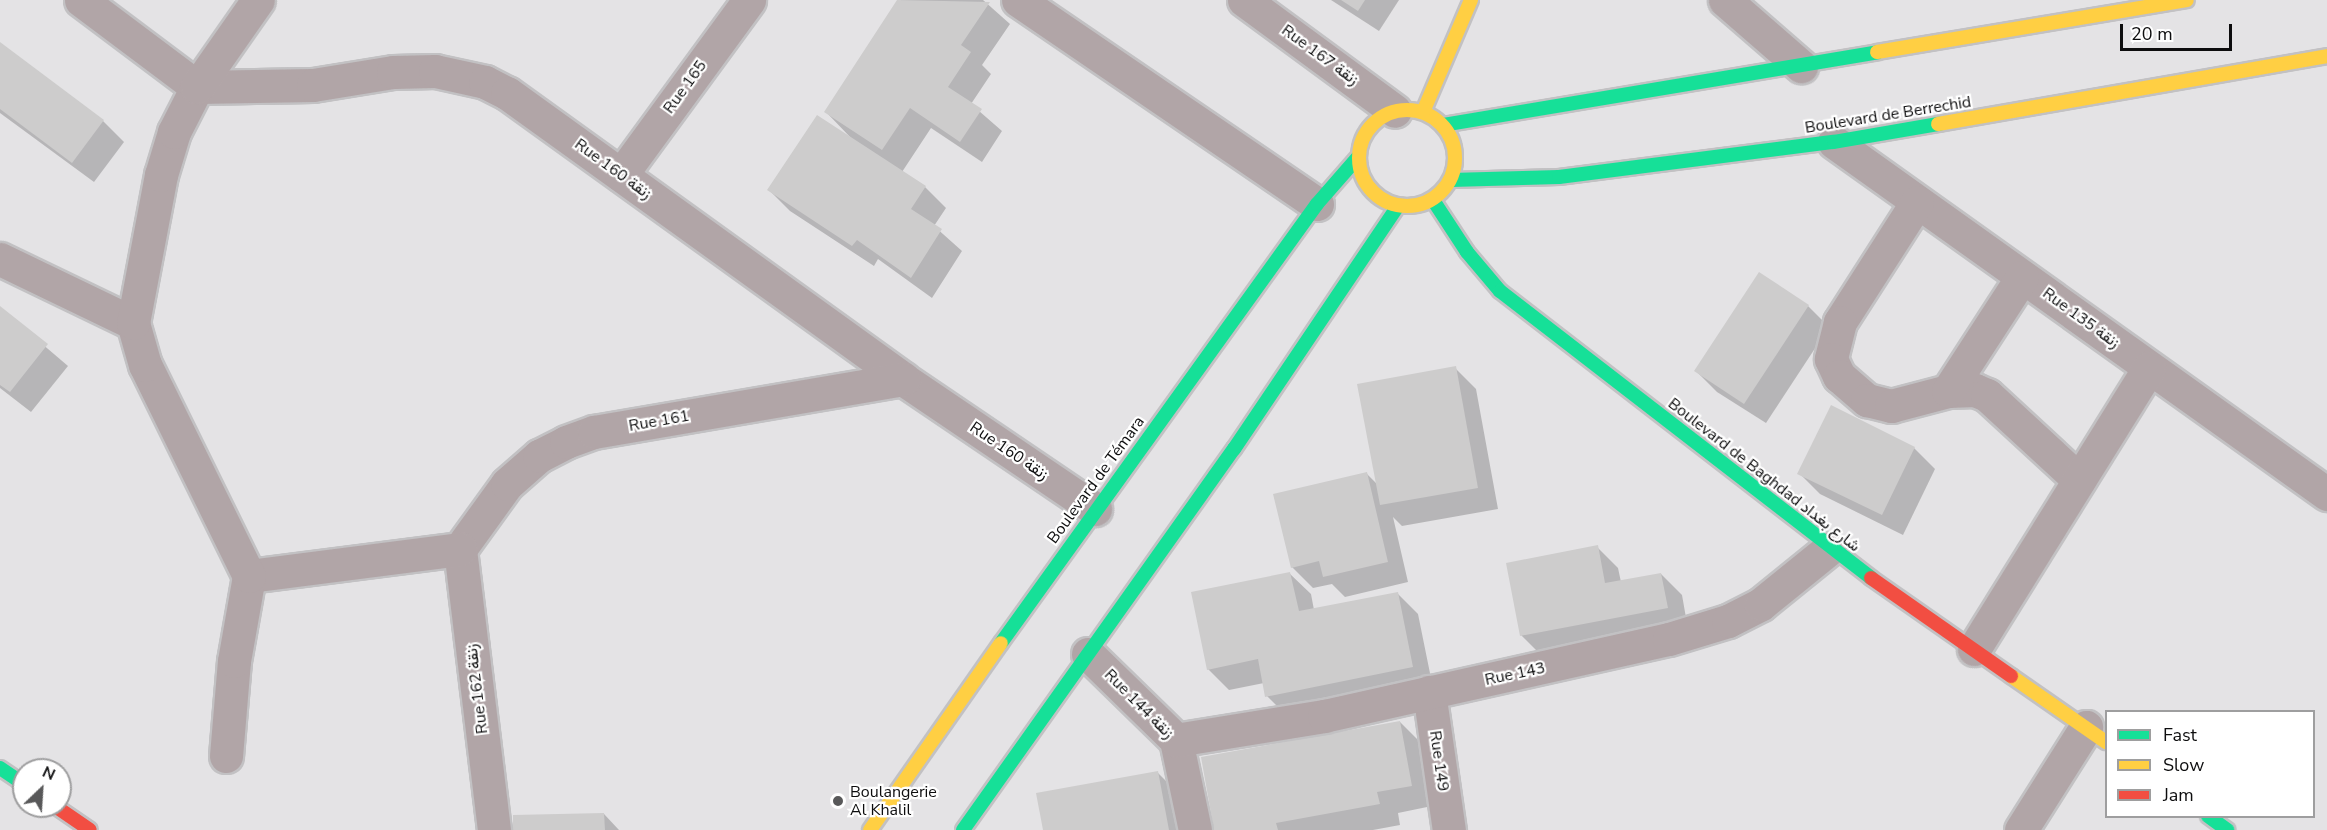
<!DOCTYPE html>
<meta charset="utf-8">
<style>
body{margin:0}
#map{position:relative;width:2327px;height:830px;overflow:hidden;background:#e4e3e5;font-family:"Nunito Sans",Vazirmatn,sans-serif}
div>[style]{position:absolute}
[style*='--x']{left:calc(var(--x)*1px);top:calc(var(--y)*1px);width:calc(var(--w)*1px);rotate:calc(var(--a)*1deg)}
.shadow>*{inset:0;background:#0003}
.building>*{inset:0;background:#cdcccc}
.roads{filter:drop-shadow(2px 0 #c2c1c3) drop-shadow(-2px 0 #c2c1c3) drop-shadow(0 2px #c2c1c3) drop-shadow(0 -2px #c2c1c3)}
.street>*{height:33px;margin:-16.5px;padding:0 16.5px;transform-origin:16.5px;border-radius:16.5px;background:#b1a5a7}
.fast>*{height:14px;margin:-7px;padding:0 7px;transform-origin:7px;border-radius:7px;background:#16e098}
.slow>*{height:14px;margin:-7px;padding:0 7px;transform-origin:7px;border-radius:7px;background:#ffcf43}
.slow>.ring{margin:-7px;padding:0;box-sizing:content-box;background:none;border:14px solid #ffcf43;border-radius:50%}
.jam>*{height:14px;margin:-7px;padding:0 7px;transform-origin:7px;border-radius:7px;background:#f24e42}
.dots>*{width:16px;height:16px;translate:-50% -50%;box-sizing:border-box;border:3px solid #fff;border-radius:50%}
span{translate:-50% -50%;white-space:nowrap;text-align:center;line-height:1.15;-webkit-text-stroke:4.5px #fff;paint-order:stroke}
.street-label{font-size:16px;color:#0d0d0e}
.poi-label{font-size:16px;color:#0d0d0e}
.left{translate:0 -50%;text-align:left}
.legend{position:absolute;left:2105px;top:710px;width:210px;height:108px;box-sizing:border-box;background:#fff;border:2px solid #9e9e9f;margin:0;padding:8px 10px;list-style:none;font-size:18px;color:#0d0d0e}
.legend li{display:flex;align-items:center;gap:12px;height:30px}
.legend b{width:30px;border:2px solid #9e9e9f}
.north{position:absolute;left:12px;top:758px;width:60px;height:60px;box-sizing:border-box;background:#fff;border:2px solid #9e9e9f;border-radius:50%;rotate:25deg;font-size:16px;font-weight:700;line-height:24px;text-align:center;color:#0d0d0e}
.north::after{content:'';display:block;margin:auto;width:21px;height:27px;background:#585859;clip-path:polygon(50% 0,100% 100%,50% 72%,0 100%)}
.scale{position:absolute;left:2120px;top:24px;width:112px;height:27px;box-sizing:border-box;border:3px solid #0d0d0e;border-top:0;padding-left:8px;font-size:18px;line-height:21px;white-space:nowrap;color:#0d0d0e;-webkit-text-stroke:4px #fff;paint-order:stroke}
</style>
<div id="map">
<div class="shadow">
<i style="clip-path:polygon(901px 0,983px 0,1010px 24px,982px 65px,991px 74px,971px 104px,1002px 131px,982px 162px,931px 128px,902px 172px,925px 187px,946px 208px,934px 226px,962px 251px,932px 298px,878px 259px,874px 266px,790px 211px,769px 190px,851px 138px,826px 112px)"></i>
<i style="clip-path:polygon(1331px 0,1399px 0,1379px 31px)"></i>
<i style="clip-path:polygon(0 44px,103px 121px,124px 142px,94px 182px,0 113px)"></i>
<i style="clip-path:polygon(1808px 306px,1829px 327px,1766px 423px,1717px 392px,1696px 371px)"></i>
<i style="clip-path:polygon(0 308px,68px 366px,31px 412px,0 388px)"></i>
<i style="clip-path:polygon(1455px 368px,1476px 389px,1498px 509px,1402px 526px,1393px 517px,1408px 582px,1345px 597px,1332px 584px,1313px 588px,1292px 567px,1367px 474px,1377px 484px)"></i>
<i style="clip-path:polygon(1914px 448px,1935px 469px,1903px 535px,1820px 494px,1799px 473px)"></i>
<i style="clip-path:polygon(1597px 547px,1618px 568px,1621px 582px,1661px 574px,1682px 595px,1688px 629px,1542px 656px,1521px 635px)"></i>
<i style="clip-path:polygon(1289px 573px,1311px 594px,1314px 610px,1397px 593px,1418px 614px,1433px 688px,1288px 717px,1267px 696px,1264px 683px,1229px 690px,1208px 669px)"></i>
<i style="clip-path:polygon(1400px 722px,1421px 743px,1432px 806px,1398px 813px,1400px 825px,1373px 830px,1216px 830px)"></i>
<i style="clip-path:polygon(1158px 773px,1179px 794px,1186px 830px,1044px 830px)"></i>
<i style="clip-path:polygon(604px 814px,619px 830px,515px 830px)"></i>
</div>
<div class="building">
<i style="clip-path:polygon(897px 0,990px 2px,961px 45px,971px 52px,948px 87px,982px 109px,960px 142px,910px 108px,882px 150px,824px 112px)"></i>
<i style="clip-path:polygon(1341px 0,1365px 0,1358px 11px)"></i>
<i style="clip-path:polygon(0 42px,104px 120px,72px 163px,0 109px)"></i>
<i style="clip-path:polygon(817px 115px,926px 186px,911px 209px,942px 229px,911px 278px,857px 240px,852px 246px,767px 190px)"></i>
<i style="clip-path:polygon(1759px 272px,1809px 305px,1744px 404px,1694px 371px)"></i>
<i style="clip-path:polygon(0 306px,48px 344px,10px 392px,0 385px)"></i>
<i style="clip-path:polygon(1456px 366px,1478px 488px,1380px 505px,1357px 384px)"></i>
<i style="clip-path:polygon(1831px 405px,1915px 447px,1882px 515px,1797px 474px)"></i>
<i style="clip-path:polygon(1367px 472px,1388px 562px,1323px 577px,1319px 561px,1291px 568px,1273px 494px)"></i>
<i style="clip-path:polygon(1598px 545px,1605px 583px,1661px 573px,1668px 608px,1520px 636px,1506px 563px)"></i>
<i style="clip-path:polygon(1290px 572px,1299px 611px,1398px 592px,1413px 667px,1265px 697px,1258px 659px,1207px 670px,1191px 592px)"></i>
<i style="clip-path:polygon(1400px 721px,1412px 786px,1377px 792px,1380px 804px,1276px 823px,1278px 830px,1214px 830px,1201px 757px)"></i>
<i style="clip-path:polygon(1158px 771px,1169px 830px,1043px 830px,1036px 793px)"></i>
<i style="clip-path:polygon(604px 813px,605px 830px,513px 830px,513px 815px)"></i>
</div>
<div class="roads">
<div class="street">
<i style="--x:81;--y:0;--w:145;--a:36.9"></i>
<i style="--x:197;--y:87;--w:116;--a:-1"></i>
<i style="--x:313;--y:85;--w:81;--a:-9.2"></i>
<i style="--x:393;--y:72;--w:42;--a:-1.4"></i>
<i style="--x:435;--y:71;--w:51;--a:12.4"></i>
<i style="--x:485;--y:82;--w:25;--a:27"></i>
<i style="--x:507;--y:93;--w:488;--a:35.8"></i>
<i style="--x:903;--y:379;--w:232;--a:34.1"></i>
<i style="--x:1018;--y:0;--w:362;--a:34.3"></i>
<i style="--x:1244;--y:0;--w:187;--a:36.3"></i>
<i style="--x:1725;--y:0;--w:101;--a:41"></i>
<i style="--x:1834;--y:142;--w:606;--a:35.53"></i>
<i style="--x:621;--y:175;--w:217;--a:-53.8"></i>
<i style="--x:1917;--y:202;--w:143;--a:122.7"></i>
<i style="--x:1840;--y:322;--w:38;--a:104"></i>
<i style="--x:1831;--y:359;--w:19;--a:65"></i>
<i style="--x:1839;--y:376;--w:37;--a:41"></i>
<i style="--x:1867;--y:400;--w:25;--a:14"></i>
<i style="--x:1891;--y:406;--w:59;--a:-14.7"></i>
<i style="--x:1948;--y:391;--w:27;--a:-2"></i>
<i style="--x:1975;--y:390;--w:13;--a:23"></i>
<i style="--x:1987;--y:395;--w:125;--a:42.7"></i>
<i style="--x:0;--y:259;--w:148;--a:25.7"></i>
<i style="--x:1948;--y:391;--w:136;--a:-57"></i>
<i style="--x:460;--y:549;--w:80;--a:-54.1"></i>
<i style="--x:507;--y:484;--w:43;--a:-41.2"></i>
<i style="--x:539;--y:456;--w:30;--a:-27"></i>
<i style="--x:566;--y:442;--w:30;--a:-20"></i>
<i style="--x:594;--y:432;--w:314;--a:-9.7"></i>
<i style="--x:460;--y:549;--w:283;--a:83.1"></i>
<i style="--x:249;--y:576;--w:213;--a:-7.3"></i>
<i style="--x:1974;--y:649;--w:331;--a:-58.1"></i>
<i style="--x:1088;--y:654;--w:123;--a:44.3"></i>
<i style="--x:1176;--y:740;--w:92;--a:78.1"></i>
<i style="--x:1429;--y:692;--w:139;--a:81.8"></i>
<i style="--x:1176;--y:740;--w:150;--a:-9.2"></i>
<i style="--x:1324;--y:716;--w:353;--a:-12.6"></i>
<i style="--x:1669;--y:639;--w:62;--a:-17"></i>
<i style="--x:1728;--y:621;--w:37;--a:-27"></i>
<i style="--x:1761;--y:604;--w:87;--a:-39"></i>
<i style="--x:226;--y:756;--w:95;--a:-85.2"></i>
<i style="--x:234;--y:661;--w:86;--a:-80"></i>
<i style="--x:249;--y:576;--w:235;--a:-116.2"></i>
<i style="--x:145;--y:365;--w:44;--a:-105.9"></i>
<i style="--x:133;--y:323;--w:151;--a:-79.3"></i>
<i style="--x:161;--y:175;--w:45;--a:-73.2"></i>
<i style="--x:174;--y:132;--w:51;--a:-62.9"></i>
<i style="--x:197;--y:87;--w:106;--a:-55"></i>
<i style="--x:2021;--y:830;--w:122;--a:-57.7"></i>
</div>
<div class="fast">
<i style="--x:1443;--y:125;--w:440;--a:-9.5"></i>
<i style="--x:1451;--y:180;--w:108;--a:-1.6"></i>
<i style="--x:1559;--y:177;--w:277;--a:-7.3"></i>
<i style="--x:1834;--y:142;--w:106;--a:-9.8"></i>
<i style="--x:1433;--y:200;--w:62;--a:56.8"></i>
<i style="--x:1467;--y:252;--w:51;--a:49.8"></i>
<i style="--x:1500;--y:291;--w:469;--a:37.7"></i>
<i style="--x:1001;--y:643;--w:541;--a:-54.25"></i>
<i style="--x:1317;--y:204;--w:62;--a:-48.9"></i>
<i style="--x:0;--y:768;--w:29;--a:34"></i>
<i style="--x:2208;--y:816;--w:24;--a:36"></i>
<i style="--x:963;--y:830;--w:468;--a:-54.6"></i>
<i style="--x:1234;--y:449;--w:293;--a:-56"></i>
</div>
<div class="slow">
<i style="--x:1877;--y:52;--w:314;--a:-9.5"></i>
<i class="ring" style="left:1359px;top:110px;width:82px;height:82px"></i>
<i style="--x:1423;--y:112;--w:122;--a:-66.8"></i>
<i style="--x:1938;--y:124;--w:395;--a:-9.9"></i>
<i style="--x:2011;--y:676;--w:116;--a:34.8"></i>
<i style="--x:870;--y:830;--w:228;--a:-55"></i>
</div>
<div class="jam">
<i style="--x:1871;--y:578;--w:171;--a:35"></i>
<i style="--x:55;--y:806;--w:42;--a:34.4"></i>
</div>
</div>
<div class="dots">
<i style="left:838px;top:801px;background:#585859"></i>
</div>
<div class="street-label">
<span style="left:1320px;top:55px;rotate:36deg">Rue 167 زنقة</span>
<span style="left:685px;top:87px;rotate:-54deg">Rue 165</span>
<span style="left:1888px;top:115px;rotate:-9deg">Boulevard de Berrechid</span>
<span style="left:613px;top:169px;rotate:36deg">Rue 160 زنقة</span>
<span style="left:2081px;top:318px;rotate:36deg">Rue 135 زنقة</span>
<span style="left:659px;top:421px;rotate:-10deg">Rue 161</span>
<span style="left:1009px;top:451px;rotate:34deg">Rue 160 زنقة</span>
<span style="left:1764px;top:475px;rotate:38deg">Boulevard de Baghdad شارع بغداد</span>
<span style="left:1096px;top:480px;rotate:-54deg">Boulevard de Témara</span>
<span style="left:1515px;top:674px;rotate:-12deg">Rue 143</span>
<span style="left:477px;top:689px;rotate:-97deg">Rue 162 زنقة</span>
<span style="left:1139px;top:704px;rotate:45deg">Rue 144 زنقة</span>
<span style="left:1439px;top:761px;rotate:82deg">Rue 149</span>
</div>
<div class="poi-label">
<span class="left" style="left:850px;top:801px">Boulangerie<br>Al Khalil</span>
</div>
<ul class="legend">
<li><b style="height:8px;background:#16e098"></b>Fast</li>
<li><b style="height:8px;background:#ffcf43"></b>Slow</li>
<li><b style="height:8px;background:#f24e42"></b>Jam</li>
</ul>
<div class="north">N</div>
<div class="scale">20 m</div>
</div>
